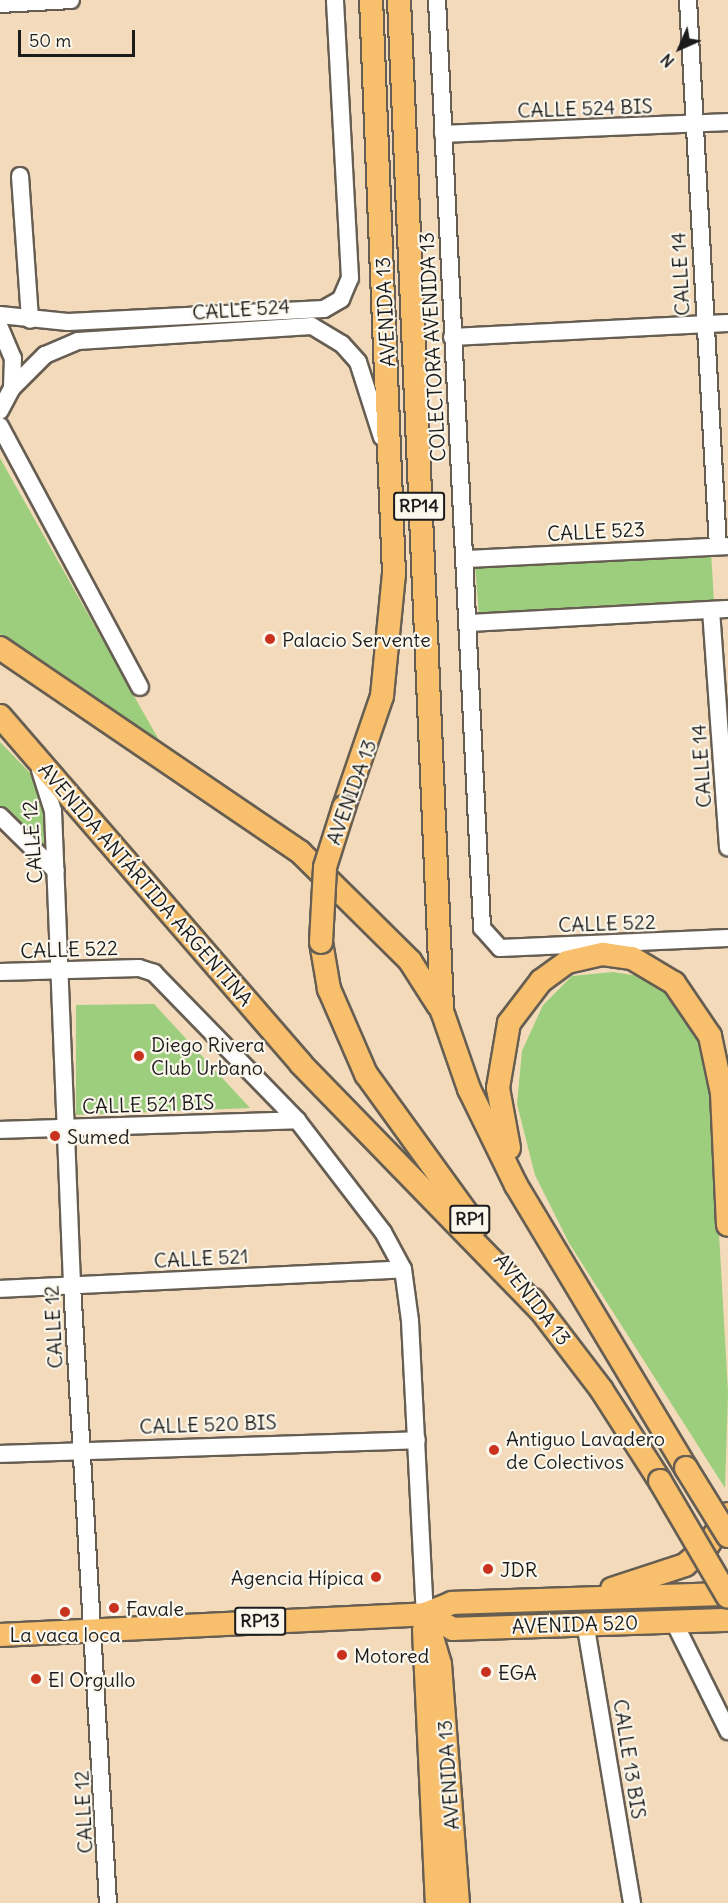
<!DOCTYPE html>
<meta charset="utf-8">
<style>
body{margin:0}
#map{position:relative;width:728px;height:1903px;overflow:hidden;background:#f2daba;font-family:Delius,sans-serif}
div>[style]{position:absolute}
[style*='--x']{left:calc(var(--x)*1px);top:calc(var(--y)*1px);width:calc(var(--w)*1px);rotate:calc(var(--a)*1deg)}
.green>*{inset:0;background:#9dce7d}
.roads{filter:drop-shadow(2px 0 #675e53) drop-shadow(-2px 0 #675e53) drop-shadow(0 2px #675e53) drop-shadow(0 -2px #675e53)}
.minor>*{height:16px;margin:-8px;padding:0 8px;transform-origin:8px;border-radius:8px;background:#fff}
.major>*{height:22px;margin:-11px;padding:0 11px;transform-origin:11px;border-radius:11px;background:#f8bf6c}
.bridges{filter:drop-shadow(2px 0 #675e53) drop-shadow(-2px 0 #675e53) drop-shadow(0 2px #675e53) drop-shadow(0 -2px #675e53)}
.major-bridge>*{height:22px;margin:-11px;padding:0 11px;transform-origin:11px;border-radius:11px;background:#f8bf6c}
.dots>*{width:16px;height:16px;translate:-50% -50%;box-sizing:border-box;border:3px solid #fbf7ec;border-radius:50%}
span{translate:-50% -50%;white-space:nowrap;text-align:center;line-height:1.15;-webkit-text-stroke:4.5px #fbf7ec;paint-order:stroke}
.shield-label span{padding:2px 4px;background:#fbf7ec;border:2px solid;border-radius:4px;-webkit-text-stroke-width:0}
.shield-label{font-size:18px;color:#1c1c1c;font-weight:700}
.street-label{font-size:20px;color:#1c1c1c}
.poi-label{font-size:20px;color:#1c1c1c}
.left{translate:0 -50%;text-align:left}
.right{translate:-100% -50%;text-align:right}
.north{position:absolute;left:650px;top:18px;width:60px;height:60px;-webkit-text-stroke:4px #fbf7ec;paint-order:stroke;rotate:225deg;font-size:16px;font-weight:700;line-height:24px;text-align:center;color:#1c1c1c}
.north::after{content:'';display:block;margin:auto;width:21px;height:27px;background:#1c1c1c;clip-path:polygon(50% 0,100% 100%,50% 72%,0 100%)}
.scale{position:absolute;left:18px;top:30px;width:117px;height:27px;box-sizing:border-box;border:3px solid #1c1c1c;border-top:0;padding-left:8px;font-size:18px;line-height:21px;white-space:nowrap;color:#1c1c1c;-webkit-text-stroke:4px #fbf7ec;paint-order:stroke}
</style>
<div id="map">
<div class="green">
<i style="clip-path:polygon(0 458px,160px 742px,0 634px)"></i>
<i style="clip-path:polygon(711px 551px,714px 603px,479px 616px,475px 565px)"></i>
<i style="clip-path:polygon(0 742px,35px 778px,56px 871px,0 814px)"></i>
<i style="clip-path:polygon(613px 972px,645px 977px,670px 992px,700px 1033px,710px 1076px,728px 1392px,725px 1488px,569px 1243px,535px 1175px,517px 1104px,522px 1051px,543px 1005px,572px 976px)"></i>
<i style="clip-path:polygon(154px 1004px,250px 1108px,76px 1115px,76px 1005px)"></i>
</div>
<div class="roads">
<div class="minor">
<i style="--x:437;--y:0;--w:929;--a:87.22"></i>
<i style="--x:482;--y:928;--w:27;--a:48"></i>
<i style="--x:500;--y:948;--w:228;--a:-2.5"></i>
<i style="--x:688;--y:0;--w:547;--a:86.86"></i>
<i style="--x:0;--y:4;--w:71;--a:-3.2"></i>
<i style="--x:443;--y:134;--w:285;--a:-2.4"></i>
<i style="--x:20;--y:176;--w:144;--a:86"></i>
<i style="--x:0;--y:315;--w:68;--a:5.9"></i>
<i style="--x:68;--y:322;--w:256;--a:-2.9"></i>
<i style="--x:324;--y:309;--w:20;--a:-30"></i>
<i style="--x:341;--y:299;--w:23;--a:-67"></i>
<i style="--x:350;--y:278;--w:278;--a:-93.1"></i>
<i style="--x:0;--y:328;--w:33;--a:67"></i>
<i style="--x:13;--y:358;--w:30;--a:92"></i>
<i style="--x:12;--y:388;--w:26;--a:118"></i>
<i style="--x:452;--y:337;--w:276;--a:-2.9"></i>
<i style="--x:12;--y:388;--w:47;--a:-45"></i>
<i style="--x:45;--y:355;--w:36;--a:-23"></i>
<i style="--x:78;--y:341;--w:234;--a:-3.7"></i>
<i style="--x:312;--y:326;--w:35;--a:31"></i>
<i style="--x:342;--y:344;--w:24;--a:48"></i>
<i style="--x:358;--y:362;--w:79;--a:72.3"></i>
<i style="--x:0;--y:426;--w:296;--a:61.8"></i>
<i style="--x:465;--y:559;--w:262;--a:-2.8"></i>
<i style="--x:711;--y:610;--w:238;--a:85.9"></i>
<i style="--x:468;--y:623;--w:260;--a:-3.1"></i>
<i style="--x:40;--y:770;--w:43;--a:72.4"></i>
<i style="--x:53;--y:811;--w:474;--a:87.7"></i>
<i style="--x:72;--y:1285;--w:619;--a:86.67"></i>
<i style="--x:0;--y:816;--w:78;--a:44.5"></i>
<i style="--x:0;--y:972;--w:139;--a:-1.6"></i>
<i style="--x:139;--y:968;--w:16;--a:18"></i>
<i style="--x:154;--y:973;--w:205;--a:45.8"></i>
<i style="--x:297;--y:1120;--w:141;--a:52.5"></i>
<i style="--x:383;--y:1232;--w:42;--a:61.6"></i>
<i style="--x:403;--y:1269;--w:52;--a:82.3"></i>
<i style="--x:410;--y:1321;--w:293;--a:87.1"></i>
<i style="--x:0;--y:1130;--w:297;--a:-1.9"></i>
<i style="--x:0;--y:1289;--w:403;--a:-2.8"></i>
<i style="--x:0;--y:1454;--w:417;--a:-1.9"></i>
<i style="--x:585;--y:1622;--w:285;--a:80.5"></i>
<i style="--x:674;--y:1622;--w:122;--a:63.6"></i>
</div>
<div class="major">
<i style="--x:399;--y:0;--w:1012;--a:87.56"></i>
<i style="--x:442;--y:1011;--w:83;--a:70.9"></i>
<i style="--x:469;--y:1089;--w:107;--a:63.9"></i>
<i style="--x:516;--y:1185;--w:330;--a:59"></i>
<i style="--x:0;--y:648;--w:363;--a:34.2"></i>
<i style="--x:300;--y:852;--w:155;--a:44.7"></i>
<i style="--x:410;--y:961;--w:52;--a:57.5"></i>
<i style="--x:0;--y:716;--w:460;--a:49.1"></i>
<i style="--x:301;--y:1064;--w:346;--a:45.8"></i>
<i style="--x:344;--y:807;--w:117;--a:-71.1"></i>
<i style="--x:382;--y:696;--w:123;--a:-84.4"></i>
<i style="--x:394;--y:574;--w:574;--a:-92.29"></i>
<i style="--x:321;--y:942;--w:48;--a:80.3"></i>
<i style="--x:329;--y:989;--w:93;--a:66.5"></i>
<i style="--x:366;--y:1074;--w:188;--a:54.1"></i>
<i style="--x:509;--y:1148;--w:61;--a:-100.4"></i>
<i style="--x:498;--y:1088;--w:66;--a:-80.4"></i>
<i style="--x:509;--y:1023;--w:53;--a:-52.7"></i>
<i style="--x:541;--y:981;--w:32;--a:-36"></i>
<i style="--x:567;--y:962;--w:37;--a:-13"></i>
<i style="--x:603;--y:954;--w:29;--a:8"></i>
<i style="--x:632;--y:958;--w:49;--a:30.8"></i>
<i style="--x:674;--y:983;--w:64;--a:55.8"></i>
<i style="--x:710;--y:1036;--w:58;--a:78.1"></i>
<i style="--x:722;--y:1093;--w:132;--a:87.4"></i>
<i style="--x:533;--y:1300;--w:112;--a:52.6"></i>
<i style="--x:601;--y:1389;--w:109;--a:57.3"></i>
<i style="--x:612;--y:1589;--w:77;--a:-18.2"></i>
<i style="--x:685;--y:1565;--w:30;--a:-41"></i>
<i style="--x:708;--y:1545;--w:37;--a:-57"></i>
<i style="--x:425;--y:1614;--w:32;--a:28"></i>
<i style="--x:453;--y:1629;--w:275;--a:-1.9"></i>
<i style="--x:425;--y:1614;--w:52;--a:73.3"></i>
<i style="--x:440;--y:1664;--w:240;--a:85.7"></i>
<i style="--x:424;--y:1630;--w:273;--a:87.3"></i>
<i style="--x:0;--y:1635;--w:426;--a:-2.8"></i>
<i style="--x:425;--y:1614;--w:29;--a:-22"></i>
<i style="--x:452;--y:1603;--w:276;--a:-1.9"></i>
</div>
</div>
<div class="bridges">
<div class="major-bridge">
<i style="--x:321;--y:942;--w:75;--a:-86.9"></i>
<i style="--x:325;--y:867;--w:63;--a:-72.4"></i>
<i style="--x:686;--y:1468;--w:80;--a:58.3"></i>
<i style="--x:660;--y:1481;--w:134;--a:59.6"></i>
</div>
</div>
<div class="dots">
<i style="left:270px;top:639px;background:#c8321e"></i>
<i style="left:139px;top:1056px;background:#c8321e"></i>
<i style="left:55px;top:1136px;background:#c8321e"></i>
<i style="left:494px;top:1450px;background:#c8321e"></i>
<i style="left:488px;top:1569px;background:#c8321e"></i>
<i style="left:376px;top:1577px;background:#c8321e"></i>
<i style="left:114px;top:1608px;background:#c8321e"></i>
<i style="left:65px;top:1612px;background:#c8321e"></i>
<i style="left:342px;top:1655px;background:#c8321e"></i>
<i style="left:486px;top:1672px;background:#c8321e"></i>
<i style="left:36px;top:1679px;background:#c8321e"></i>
</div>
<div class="shield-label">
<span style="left:419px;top:506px">RP14</span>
<span style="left:470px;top:1219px">RP1</span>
<span style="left:260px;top:1621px">RP13</span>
</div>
<div class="street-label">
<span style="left:585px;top:108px;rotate:-2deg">CALLE 524 BIS</span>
<span style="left:680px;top:274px;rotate:-93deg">CALLE 14</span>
<span style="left:241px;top:309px;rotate:-4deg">CALLE 524</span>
<span style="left:385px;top:312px;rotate:-93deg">AVENIDA 13</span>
<span style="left:432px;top:347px;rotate:-93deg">COLECTORA AVENIDA 13</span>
<span style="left:596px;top:531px;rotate:-3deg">CALLE 523</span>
<span style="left:701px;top:766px;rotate:-94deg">CALLE 14</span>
<span style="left:351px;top:792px;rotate:-70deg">AVENIDA 13</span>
<span style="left:32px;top:842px;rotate:-94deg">CALLE 12</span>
<span style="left:146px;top:884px;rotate:49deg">AVENIDA ANTÁRTIDA ARGENTINA</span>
<span style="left:607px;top:923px;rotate:-2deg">CALLE 522</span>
<span style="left:69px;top:949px;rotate:-2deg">CALLE 522</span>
<span style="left:148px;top:1104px;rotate:-2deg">CALLE 521 BIS</span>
<span style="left:201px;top:1258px;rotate:-3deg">CALLE 521</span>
<span style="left:533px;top:1299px;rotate:52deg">AVENIDA 13</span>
<span style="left:53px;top:1327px;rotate:-93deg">CALLE 12</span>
<span style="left:208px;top:1424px;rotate:-2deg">CALLE 520 BIS</span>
<span style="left:575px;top:1624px;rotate:-2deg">AVENIDA 520</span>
<span style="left:630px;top:1759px;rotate:81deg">CALLE 13 BIS</span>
<span style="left:448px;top:1775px;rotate:-94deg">AVENIDA 13</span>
<span style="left:83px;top:1812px;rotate:-93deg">CALLE 12</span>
</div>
<div class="poi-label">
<span class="left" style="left:282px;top:639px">Palacio Servente</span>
<span class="left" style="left:151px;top:1056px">Diego Rivera<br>Club Urbano</span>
<span class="left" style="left:67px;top:1136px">Sumed</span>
<span class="left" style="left:506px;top:1450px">Antiguo Lavadero<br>de Colectivos</span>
<span class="left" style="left:500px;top:1569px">JDR</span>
<span class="right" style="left:364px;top:1577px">Agencia Hípica</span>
<span class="left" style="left:126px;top:1608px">Favale</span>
<span style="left:65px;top:1634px">La vaca loca</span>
<span class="left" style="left:354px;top:1655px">Motored</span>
<span class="left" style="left:498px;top:1672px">EGA</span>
<span class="left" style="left:48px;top:1679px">El Orgullo</span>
</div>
<div class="north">N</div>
<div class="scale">50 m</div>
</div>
